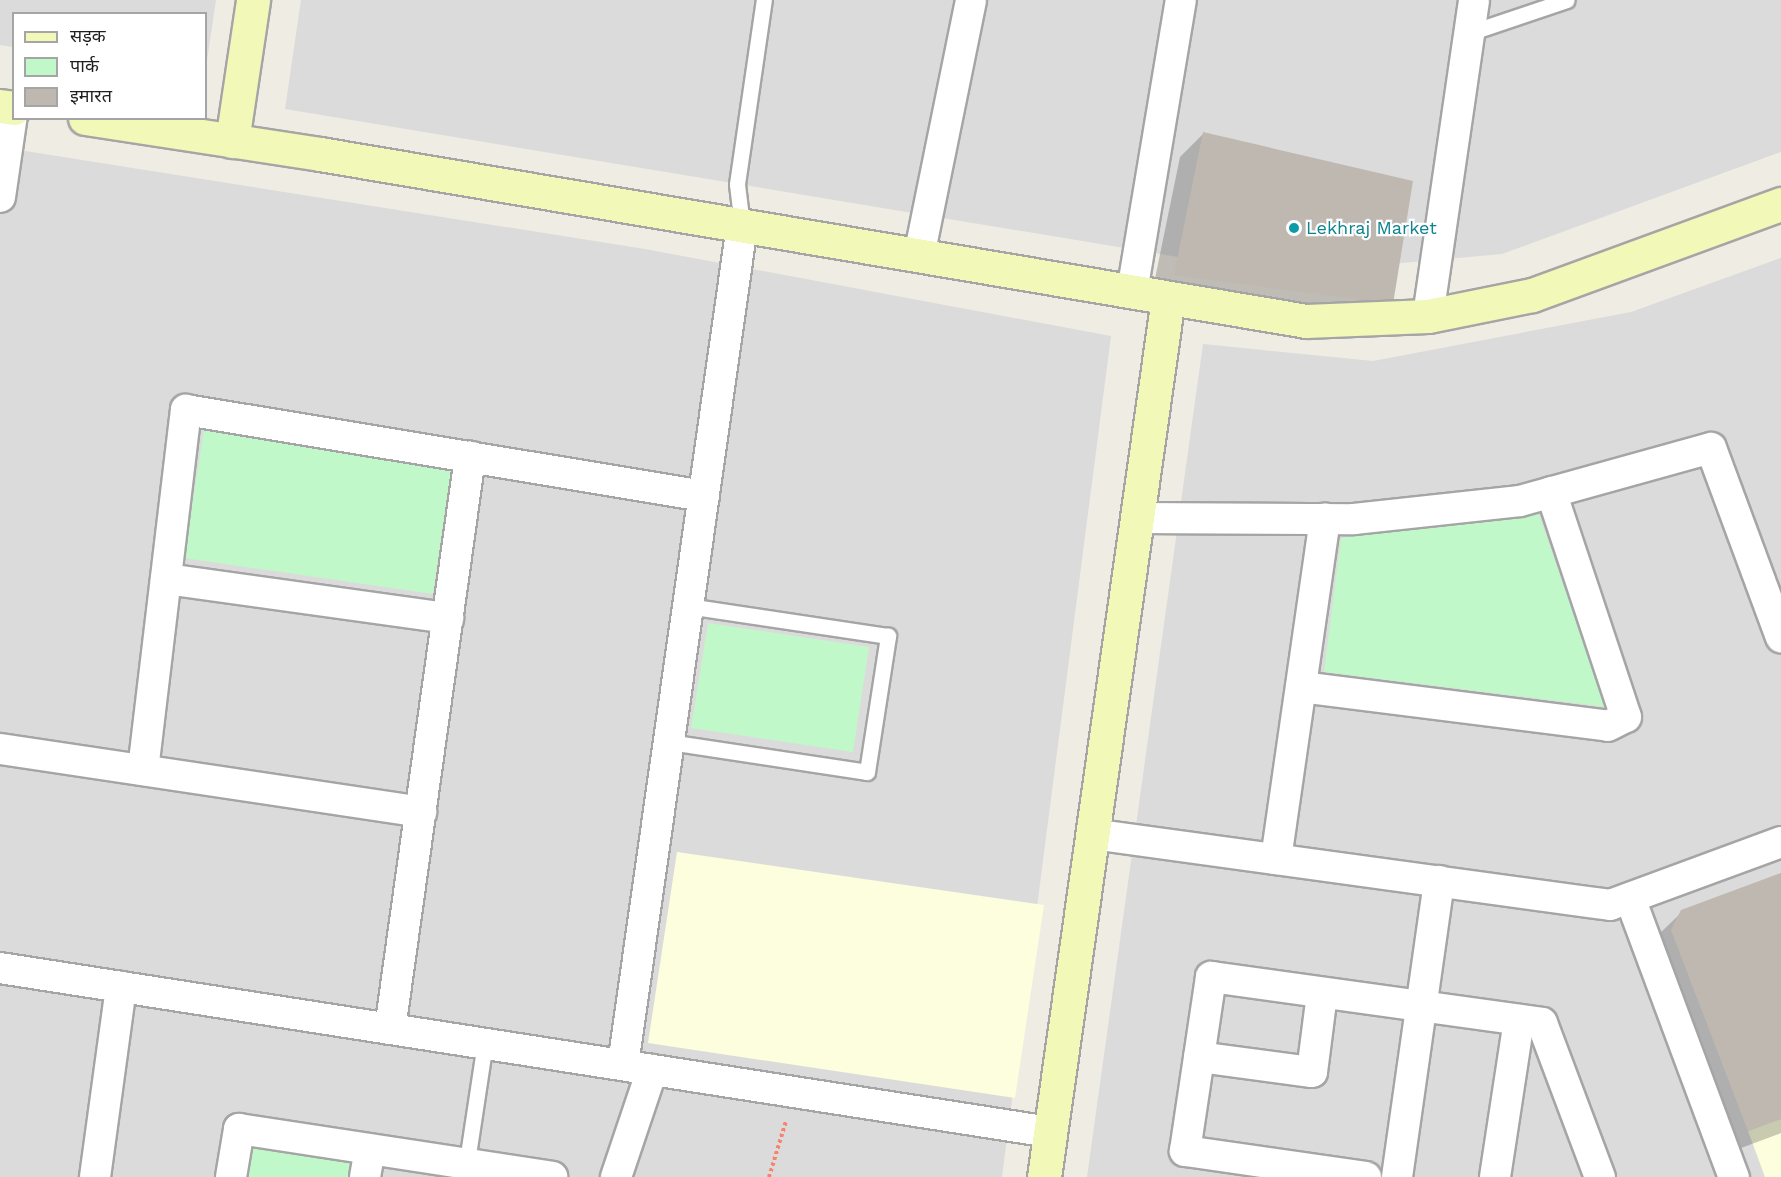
<!DOCTYPE html>
<meta charset="utf-8">
<style>
body{margin:0}
#map{position:relative;width:1781px;height:1177px;overflow:hidden;background:#efece4;font-family:"Work Sans","Noto Sans Devanagari",sans-serif}
div>[style]{position:absolute}
[style*='--x']{left:calc(var(--x)*1px);top:calc(var(--y)*1px);width:calc(var(--w)*1px);rotate:calc(var(--a)*1deg)}
.residential>*{inset:0;background:#dcdbdb}
.education>*{inset:0;background:#fcfedd}
.park>*{inset:0;background:#c1f8c9}
.shadow>*{inset:0;background:#0003}
.building>*{inset:0;background:#bfb8b0}
.path>*{height:4px;margin-top:-2px;transform-origin:0;background:repeating-linear-gradient(90deg,#f7836c 0 3px,transparent 0 6px)}
.roads{filter:drop-shadow(2px 0 #a5a5a5) drop-shadow(-2px 0 #a5a5a5) drop-shadow(0 2px #a5a5a5) drop-shadow(0 -2px #a5a5a5)}
.lane>*{height:15px;margin:-7.5px;padding:0 7.5px;transform-origin:7.5px;border-radius:7.5px;background:#fff}
.street>*{height:30px;margin:-15px;padding:0 15px;transform-origin:15px;border-radius:15px;background:#fff}
.secondary>*{height:33px;margin:-16.5px;padding:0 16.5px;transform-origin:16.5px;border-radius:16.5px;background:#f1f8b8}
.dots>*{width:16px;height:16px;translate:-50% -50%;box-sizing:border-box;border:3px solid #fff;border-radius:50%}
span{translate:-50% -50%;white-space:nowrap;text-align:center;line-height:1.15;-webkit-text-stroke:4.5px #fff;paint-order:stroke}
.culture-label{font-size:18px;color:#0d838f}
.left{translate:0 -50%;text-align:left}
.legend{position:absolute;left:12px;top:12px;width:195px;height:108px;box-sizing:border-box;background:#fff;border:2px solid #a5a5a5;margin:0;padding:8px 10px;list-style:none;font-size:18px;color:#1e1e1e}
.legend li{display:flex;align-items:center;gap:12px;height:30px}
.legend b{width:30px;border:2px solid #a5a5a5}
</style>
<div id="map">
<div class="residential">
<i style="clip-path:polygon(0 0,216px 0,206px 67px,206px 14px,14px 14px,13px 47px,0 45px)"></i>
<i style="clip-path:polygon(301px 0,1781px 0,1781px 152px,1502px 254px,1281px 274px,285px 109px)"></i>
<i style="clip-path:polygon(0 147px,645px 249px,1111px 336px,1002px 1177px,0 1177px)"></i>
<i style="clip-path:polygon(1781px 258px,1781px 1177px,1087px 1177px,1203px 344px,1373px 361px,1631px 312px)"></i>
</div>
<div class="education">
<i style="clip-path:polygon(677px 852px,1044px 905px,1015px 1098px,648px 1043px)"></i>
<i style="clip-path:polygon(1781px 1119px,1781px 1177px,1765px 1177px,1748px 1131px)"></i>
</div>
<div class="park">
<i style="clip-path:polygon(204px 429px,452px 464px,433px 594px,184px 558px)"></i>
<i style="clip-path:polygon(1538px 512px,1606px 707px,1324px 672px,1341px 538px)"></i>
<i style="clip-path:polygon(708px 623px,869px 647px,853px 752px,691px 728px)"></i>
<i style="clip-path:polygon(247px 1144px,355px 1159px,352px 1177px,242px 1177px)"></i>
</div>
<div class="shadow">
<i style="clip-path:polygon(1203px 134px,1411px 182px,1368px 327px,1151px 298px,1180px 157px)"></i>
<i style="clip-path:polygon(1781px 874px,1781px 1133px,1725px 1154px,1658px 935px,1682px 912px)"></i>
</div>
<div class="building">
<i style="clip-path:polygon(1203px 132px,1413px 181px,1393px 304px,1174px 275px)"></i>
<i style="clip-path:polygon(1781px 873px,1781px 1119px,1748px 1131px,1671px 930px,1681px 910px)"></i>
</div>
<div class="path">
<i style="--x:769;--y:1177;--w:59;--a:-73.1"></i>
</div>
<div class="roads">
<div class="lane">
<i style="--x:1469;--y:33;--w:103;--a:-18.6"></i>
<i style="--x:742;--y:226;--w:42;--a:-96.8"></i>
<i style="--x:737;--y:184;--w:186;--a:-81.7"></i>
<i style="--x:669;--y:742;--w:200;--a:8.6"></i>
<i style="--x:867;--y:772;--w:138;--a:-81.2"></i>
<i style="--x:888;--y:636;--w:202;--a:-171.5"></i>
<i style="--x:466;--y:1168;--w:126;--a:-81.4"></i>
</div>
<div class="street">
<i style="--x:0;--y:197;--w:90;--a:-81.7"></i>
<i style="--x:919;--y:256;--w:261;--a:-78.5"></i>
<i style="--x:1132;--y:292;--w:296;--a:-80.5"></i>
<i style="--x:1428;--y:316;--w:319;--a:-81.7"></i>
<i style="--x:1137;--y:518;--w:217;--a:0.3"></i>
<i style="--x:1354;--y:519;--w:167;--a:-6.2"></i>
<i style="--x:1520;--y:501;--w:198;--a:-15.5"></i>
<i style="--x:1711;--y:448;--w:202;--a:69.7"></i>
<i style="--x:166;--y:579;--w:285;--a:7.9"></i>
<i style="--x:1301;--y:687;--w:309;--a:7.2"></i>
<i style="--x:1608;--y:726;--w:20;--a:-27"></i>
<i style="--x:1626;--y:717;--w:237;--a:-108.4"></i>
<i style="--x:0;--y:749;--w:426;--a:8.5"></i>
<i style="--x:143;--y:770;--w:363;--a:-83.2"></i>
<i style="--x:186;--y:410;--w:525;--a:9.43"></i>
<i style="--x:1092;--y:834;--w:523;--a:7.8"></i>
<i style="--x:1610;--y:905;--w:182;--a:-20.2"></i>
<i style="--x:1276;--y:859;--w:344;--a:-81.8"></i>
<i style="--x:1630;--y:898;--w:298;--a:69.6"></i>
<i style="--x:0;--y:968;--w:1063;--a:8.88"></i>
<i style="--x:390;--y:1029;--w:578;--a:-82.04"></i>
<i style="--x:1199;--y:1057;--w:114;--a:7.6"></i>
<i style="--x:1312;--y:1072;--w:79;--a:-82.7"></i>
<i style="--x:623;--y:1065;--w:847;--a:-81.93"></i>
<i style="--x:95;--y:1177;--w:192;--a:-82.2"></i>
<i style="--x:231;--y:1177;--w:49;--a:-80.5"></i>
<i style="--x:239;--y:1129;--w:317;--a:8.7"></i>
<i style="--x:365;--y:1177;--w:28;--a:-80"></i>
<i style="--x:616;--y:1177;--w:113;--a:-71.4"></i>
<i style="--x:1366;--y:1177;--w:183;--a:-171.8"></i>
<i style="--x:1185;--y:1151;--w:176;--a:-81.5"></i>
<i style="--x:1211;--y:977;--w:334;--a:7.9"></i>
<i style="--x:1542;--y:1023;--w:165;--a:69.4"></i>
<i style="--x:1397;--y:1177;--w:299;--a:-81.9"></i>
<i style="--x:1495;--y:1177;--w:159;--a:-81.3"></i>
</div>
<div class="secondary">
<i style="--x:0;--y:106;--w:14;--a:8"></i>
<i style="--x:85;--y:118;--w:238;--a:8.7"></i>
<i style="--x:320;--y:154;--w:1000;--a:9.61"></i>
<i style="--x:1306;--y:321;--w:122;--a:-2.3"></i>
<i style="--x:1428;--y:316;--w:106;--a:-11.4"></i>
<i style="--x:1532;--y:295;--w:265;--a:-20.1"></i>
<i style="--x:232;--y:141;--w:143;--a:-81.5"></i>
<i style="--x:1044;--y:1177;--w:888;--a:-81.97"></i>
</div>
</div>
<div class="dots">
<i style="left:1294px;top:228px;background:#0f9aa8"></i>
</div>
<div class="culture-label">
<span class="left" style="left:1306px;top:228px">Lekhraj Market</span>
</div>
<ul class="legend">
<li><b style="height:8px;background:#f1f8b8"></b>सड़क</li>
<li><b style="height:16px;background:#c1f8c9"></b>पार्क</li>
<li><b style="height:16px;background:#bfb8b0"></b>इमारत</li>
</ul>
</div>
